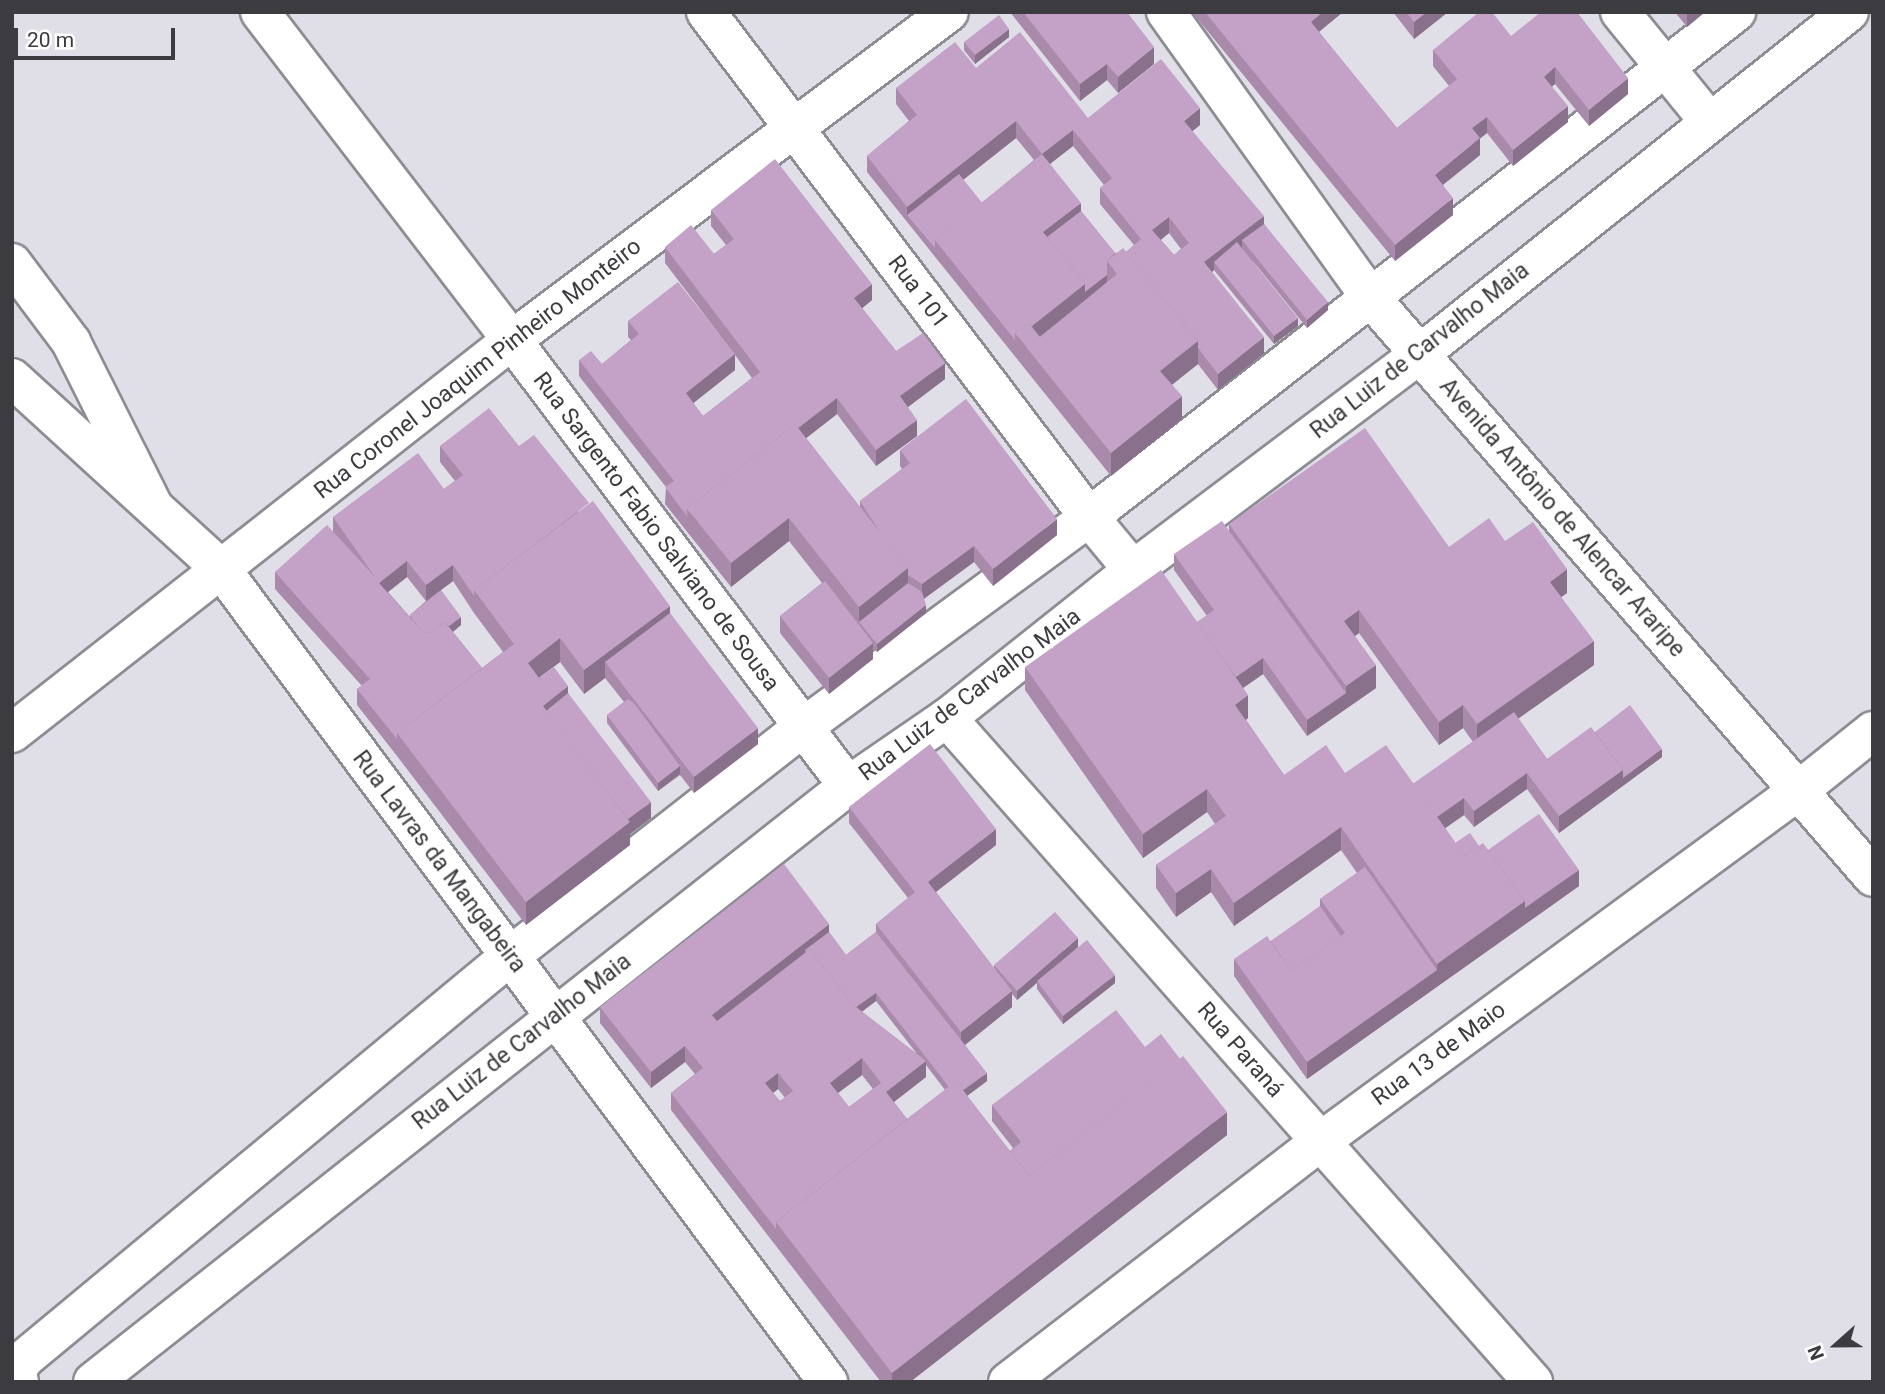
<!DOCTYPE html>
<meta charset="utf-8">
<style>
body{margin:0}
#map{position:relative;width:1885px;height:1394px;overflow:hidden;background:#e0dee7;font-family:Roboto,sans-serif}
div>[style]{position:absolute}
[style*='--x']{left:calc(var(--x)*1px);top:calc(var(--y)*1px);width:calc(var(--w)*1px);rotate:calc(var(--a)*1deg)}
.roads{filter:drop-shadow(2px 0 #8d8c94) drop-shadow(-2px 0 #8d8c94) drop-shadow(0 2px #8d8c94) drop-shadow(0 -2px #8d8c94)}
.minor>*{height:38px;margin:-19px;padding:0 19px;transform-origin:19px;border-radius:19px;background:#fff}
.tertiary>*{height:38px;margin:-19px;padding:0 19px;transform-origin:19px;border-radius:19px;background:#fff}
.wall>*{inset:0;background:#a98aab}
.shaded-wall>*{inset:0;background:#89718b}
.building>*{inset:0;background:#c4a1c7}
span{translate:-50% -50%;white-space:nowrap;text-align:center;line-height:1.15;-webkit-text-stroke:7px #fff;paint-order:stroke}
.street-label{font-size:23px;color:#3c3b3f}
.frame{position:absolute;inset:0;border:14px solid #3c3b3f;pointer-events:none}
.north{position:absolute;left:1801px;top:1310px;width:70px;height:70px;-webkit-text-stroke:5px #fff;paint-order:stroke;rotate:249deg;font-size:19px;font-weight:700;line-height:28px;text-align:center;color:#3c3b3f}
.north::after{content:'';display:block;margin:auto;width:24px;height:32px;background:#3c3b3f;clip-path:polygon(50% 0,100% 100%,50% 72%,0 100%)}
.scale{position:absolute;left:14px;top:28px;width:161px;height:32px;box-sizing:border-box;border:4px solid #3c3b3f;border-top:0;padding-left:9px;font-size:21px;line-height:24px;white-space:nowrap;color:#3c3b3f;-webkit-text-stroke:5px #fff;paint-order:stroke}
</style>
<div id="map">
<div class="roads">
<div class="minor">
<i style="--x:260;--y:12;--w:414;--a:52.5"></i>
<i style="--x:512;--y:340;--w:558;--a:53.01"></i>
<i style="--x:706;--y:12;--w:634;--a:52.82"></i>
<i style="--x:1089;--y:517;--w:69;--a:50.3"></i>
<i style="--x:1166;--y:12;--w:352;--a:54.4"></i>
<i style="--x:1371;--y:298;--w:766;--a:49.07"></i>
<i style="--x:1620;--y:12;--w:141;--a:50.8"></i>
<i style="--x:12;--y:263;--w:99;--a:53.2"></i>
<i style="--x:71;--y:342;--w:181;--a:63.4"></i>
<i style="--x:947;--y:718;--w:886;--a:48.57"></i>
<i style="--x:12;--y:733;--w:266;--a:-38.1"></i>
<i style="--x:221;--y:569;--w:1015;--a:53.25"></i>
<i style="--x:19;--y:1382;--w:11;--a:-105"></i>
<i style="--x:16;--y:1371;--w:14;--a:-56"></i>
<i style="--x:24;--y:1359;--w:631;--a:-39.67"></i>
<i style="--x:510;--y:956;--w:370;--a:-38"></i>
<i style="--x:802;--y:728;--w:356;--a:-36.3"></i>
<i style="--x:1089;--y:517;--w:821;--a:-37.97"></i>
<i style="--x:93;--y:1382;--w:962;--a:-38.29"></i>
<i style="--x:848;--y:786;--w:120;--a:-34.5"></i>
<i style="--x:947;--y:718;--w:238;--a:-38.5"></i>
<i style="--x:1133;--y:570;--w:361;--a:-37"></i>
<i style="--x:1421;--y:353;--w:547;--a:-38.55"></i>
<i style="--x:1008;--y:1382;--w:395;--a:-37.6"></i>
<i style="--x:1321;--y:1141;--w:592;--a:-36.27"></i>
<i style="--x:1798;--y:791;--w:96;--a:-38.7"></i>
</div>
<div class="tertiary">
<i style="--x:12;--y:378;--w:283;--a:42.4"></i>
<i style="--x:221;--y:569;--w:370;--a:-38.2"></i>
<i style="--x:512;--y:340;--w:546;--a:-36.89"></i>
</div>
</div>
<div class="wall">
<i style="clip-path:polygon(1010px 12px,1127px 12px,1154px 64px,1118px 93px,1107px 80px,1080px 101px)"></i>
<i style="clip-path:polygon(1192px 12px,1343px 12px,1319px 32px,1397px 128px,1449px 86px,1433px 66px,1433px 50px,1511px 36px,1628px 94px,1589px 126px,1555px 84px,1552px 86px,1568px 122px,1513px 166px,1487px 133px,1480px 138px,1480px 155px,1443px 185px,1453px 215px,1395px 261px)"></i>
<i style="clip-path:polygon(1393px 12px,1448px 12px,1414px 39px)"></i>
<i style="clip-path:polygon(1675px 12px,1705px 12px,1687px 27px)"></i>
<i style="clip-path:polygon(1009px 37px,975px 64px,964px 50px,964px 42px)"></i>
<i style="clip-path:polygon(evenodd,976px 68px,1088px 118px,1200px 125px,1192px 131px,1264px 224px,1328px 310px,1307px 328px,1252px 260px,1298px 326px,1274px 344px,1214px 270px,1212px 272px,1264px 353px,1218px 390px,1198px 364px,1172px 385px,1182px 419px,1111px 476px,867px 172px,867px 156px,909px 121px,896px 104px,896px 88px,976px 68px,1016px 138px,1034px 160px,982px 203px,963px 180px,1016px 138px,976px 68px,1073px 146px,1104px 185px,1100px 188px,1100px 204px,1134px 245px,1126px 252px,1115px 253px,1081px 211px,1050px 164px,1073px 146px,976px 68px,1169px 233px,1181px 249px,1174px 255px,1161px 240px,1169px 233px)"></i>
<i style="clip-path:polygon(evenodd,711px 210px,872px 300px,862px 308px,896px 351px,945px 379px,908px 407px,917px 436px,876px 466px,837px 414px,806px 438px,860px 507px,860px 501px,902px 469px,900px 466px,900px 450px,1057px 535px,993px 586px,974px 562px,924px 599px,926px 613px,877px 652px,873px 648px,873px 659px,829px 694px,780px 633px,780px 616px,822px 583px,789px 541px,731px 587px,665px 504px,666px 487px,579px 376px,579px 360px,602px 364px,631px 340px,628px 337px,628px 321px,719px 334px,665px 263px,665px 247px,714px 254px,726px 245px,711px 226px,711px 210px,735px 355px,752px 378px,703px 416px,693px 403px,735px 370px,735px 355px)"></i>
<i style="clip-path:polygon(evenodd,440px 446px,519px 446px,670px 613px,758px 744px,694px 793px,680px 775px,658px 791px,607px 723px,607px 715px,624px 702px,605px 678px,584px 694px,560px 662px,539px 677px,568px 693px,651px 818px,630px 834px,630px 845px,526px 925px,397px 756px,357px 705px,357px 689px,362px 686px,275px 589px,275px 572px,333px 532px,333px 517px,444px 489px,455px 481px,440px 462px,440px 446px,407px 577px,426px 601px,410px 615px,410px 617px,388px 592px,407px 577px,440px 446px,453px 581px,474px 613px,503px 652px,482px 668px,453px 632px,461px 625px,441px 590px,453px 581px)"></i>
<i style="clip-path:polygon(evenodd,1229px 524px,1449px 547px,1505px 541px,1567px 593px,1561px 597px,1594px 665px,1518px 718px,1547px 759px,1595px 732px,1662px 757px,1559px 833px,1527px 789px,1474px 827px,1464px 815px,1445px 828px,1455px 843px,1479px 846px,1579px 886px,1307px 1079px,1234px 976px,1234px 959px,1271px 941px,1320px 907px,1320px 899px,1357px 873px,1341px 850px,1234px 926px,1211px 892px,1176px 917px,1156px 888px,1156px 865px,1215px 824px,1207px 812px,1143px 858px,1025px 690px,1025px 667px,1197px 622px,1207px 616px,1174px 570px,1174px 554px,1229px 530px,1229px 524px,1359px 633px,1439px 745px,1463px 728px,1473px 742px,1413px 784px,1345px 773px,1284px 775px,1246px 720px,1248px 718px,1243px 688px,1263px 674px,1307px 736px,1376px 688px,1355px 636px,1359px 633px)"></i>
<i style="clip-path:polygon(evenodd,849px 807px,996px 845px,936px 892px,994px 968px,994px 965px,1078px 947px,1060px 963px,1115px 983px,1063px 1024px,1037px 989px,1037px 983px,1017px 1000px,1012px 994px,1012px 1007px,965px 1045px,987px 1081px,967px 1096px,1010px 1151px,1013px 1148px,992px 1121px,992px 1105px,1145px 1047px,1227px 1135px,910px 1382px,881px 1382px,671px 1110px,671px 1093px,695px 1074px,685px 1062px,651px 1088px,600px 1023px,600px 1007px,829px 932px,846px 955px,876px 932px,876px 924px,908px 898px,849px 823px,849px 807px,876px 1001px,917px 1054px,862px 1012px,876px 1001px,849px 807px,926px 1065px,945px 1090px,907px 1119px,894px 1102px,926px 1077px,926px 1065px,849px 807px,862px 1075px,873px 1089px,849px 1107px,838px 1093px,862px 1075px,849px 807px,778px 1089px,785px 1098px,780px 1101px,773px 1093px,778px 1089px)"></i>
</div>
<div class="shaded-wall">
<i style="clip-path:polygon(1323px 12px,1343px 12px,1311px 38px,1311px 22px)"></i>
<i style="clip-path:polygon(1427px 12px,1448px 12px,1414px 39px,1414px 22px)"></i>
<i style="clip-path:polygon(1687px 12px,1705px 12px,1687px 27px)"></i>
<i style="clip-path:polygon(1009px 29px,1009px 37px,975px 64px,975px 55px)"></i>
<i style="clip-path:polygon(1154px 47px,1154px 64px,1118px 93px,1118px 77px)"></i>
<i style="clip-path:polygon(1107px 64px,1107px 80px,1080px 101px,1080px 84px)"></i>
<i style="clip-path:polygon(1555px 67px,1555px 84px,1544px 93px,1544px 77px)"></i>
<i style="clip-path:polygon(1628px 78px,1628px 94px,1589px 126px,1589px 110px)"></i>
<i style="clip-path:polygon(1568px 106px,1568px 122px,1513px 166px,1513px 150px)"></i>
<i style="clip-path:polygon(1200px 108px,1200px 125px,1184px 138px,1184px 121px)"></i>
<i style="clip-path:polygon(1487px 117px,1487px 133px,1472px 145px,1472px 128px)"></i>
<i style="clip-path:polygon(1016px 121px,1016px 138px,912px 220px,907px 215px,907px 207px)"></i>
<i style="clip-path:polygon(1073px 130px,1073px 146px,1042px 170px,1042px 154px)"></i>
<i style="clip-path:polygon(1480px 138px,1480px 155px,1435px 191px,1435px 175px)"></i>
<i style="clip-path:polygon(1453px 198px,1453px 215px,1395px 261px,1395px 245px)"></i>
<i style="clip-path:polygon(1081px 203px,1081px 219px,1047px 245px,1043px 232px)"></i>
<i style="clip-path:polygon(1264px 216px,1264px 232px,1242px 240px,1242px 248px,1214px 262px,1214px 270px,1204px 278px,1204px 262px)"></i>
<i style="clip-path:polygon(1169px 217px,1169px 233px,1152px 246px,1152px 230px)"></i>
<i style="clip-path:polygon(1107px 275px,1107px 284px,1026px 347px,1018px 337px,1085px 284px)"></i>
<i style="clip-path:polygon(872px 284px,872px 300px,854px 315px,854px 298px)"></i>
<i style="clip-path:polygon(1328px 302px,1328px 310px,1307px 328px,1307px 320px)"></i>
<i style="clip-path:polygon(1298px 318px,1298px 326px,1274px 344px,1274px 336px)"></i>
<i style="clip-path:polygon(1264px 337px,1264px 353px,1218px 390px,1218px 374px)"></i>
<i style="clip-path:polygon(1198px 341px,1198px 364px,1160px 394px,1160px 371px)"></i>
<i style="clip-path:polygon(735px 354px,735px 370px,686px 409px,686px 393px)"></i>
<i style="clip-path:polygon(945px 363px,945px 379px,900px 413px,900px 396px)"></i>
<i style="clip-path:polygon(1182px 396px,1182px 419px,1111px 476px,1111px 453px)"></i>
<i style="clip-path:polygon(837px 398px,837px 414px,698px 523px,690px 513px)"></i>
<i style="clip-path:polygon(917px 420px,917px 436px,876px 466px,876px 450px)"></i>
<i style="clip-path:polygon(789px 518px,789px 541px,731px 587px,731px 563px)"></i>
<i style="clip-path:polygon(1057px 519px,1057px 535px,993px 586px,993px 569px)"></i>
<i style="clip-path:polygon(974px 546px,974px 562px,922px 600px,922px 584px)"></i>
<i style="clip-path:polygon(407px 561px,407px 577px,379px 599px,379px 583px)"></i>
<i style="clip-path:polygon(453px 565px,453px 581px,426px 601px,426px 585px)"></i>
<i style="clip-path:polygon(908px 568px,908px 591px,859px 622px,859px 607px)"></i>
<i style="clip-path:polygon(1567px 569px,1567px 593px,1550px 605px,1550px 582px)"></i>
<i style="clip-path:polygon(926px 605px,926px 613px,877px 652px,877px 644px)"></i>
<i style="clip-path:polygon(670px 606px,670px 629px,605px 662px,605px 678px,584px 694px,584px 670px)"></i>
<i style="clip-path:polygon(1359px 610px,1359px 633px,1344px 644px,1344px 621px)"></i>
<i style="clip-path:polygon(461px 617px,461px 625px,430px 650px,430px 641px)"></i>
<i style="clip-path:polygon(560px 638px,560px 662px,528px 686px,528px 663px)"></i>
<i style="clip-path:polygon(1594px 641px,1594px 665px,1477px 748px,1477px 724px)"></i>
<i style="clip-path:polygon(873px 643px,873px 659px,829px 694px,829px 678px)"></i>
<i style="clip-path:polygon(1263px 658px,1263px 674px,1233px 695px,1233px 679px)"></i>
<i style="clip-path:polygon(1376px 665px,1376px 688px,1307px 736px,1307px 720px,1346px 693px,1346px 686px)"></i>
<i style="clip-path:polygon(568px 686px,568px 709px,550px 724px,543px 706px)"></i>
<i style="clip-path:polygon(1248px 695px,1248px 718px,1235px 728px,1235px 705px)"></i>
<i style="clip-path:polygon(1463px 705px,1463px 728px,1439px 745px,1439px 722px)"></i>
<i style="clip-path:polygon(758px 728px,758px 744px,694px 793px,694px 777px)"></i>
<i style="clip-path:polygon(1662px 749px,1662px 757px,1559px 833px,1559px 816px,1623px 770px)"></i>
<i style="clip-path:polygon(680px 766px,680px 774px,658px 791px,658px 783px)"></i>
<i style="clip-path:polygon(1527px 773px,1527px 789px,1474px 827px,1474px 811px)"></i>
<i style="clip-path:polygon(1207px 789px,1207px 812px,1143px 858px,1143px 834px)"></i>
<i style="clip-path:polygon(1464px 798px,1464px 815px,1434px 836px,1434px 819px)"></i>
<i style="clip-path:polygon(651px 802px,651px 818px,630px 834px,630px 845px,526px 925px,526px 902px,624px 822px)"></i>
<i style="clip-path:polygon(1341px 827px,1341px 850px,1234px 926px,1234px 903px)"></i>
<i style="clip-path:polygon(996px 829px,996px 845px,928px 898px,928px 882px)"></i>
<i style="clip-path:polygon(1211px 869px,1211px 892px,1176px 917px,1176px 893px)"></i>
<i style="clip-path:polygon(1579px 870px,1579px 886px,1307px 1079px,1307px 1062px,1437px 970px,1437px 964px,1525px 901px)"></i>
<i style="clip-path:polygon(829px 924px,829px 940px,805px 950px,805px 959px,712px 1031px,712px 1015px)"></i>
<i style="clip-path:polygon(1078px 938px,1078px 947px,1017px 1000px,1017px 991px)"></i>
<i style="clip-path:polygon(1115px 975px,1115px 983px,1063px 1024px,1063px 1016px)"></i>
<i style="clip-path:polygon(1012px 991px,1012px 1007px,961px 1048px,961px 1032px)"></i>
<i style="clip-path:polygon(876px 993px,876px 1001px,851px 1019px,851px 1011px)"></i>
<i style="clip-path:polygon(685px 1046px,685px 1062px,651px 1088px,651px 1072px)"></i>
<i style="clip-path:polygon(862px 1058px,862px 1075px,830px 1099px,830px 1083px)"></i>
<i style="clip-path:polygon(926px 1061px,926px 1077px,886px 1108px,886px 1092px)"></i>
<i style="clip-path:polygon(778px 1073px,778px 1089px,765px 1099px,765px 1083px)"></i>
<i style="clip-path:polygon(987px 1073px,987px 1081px,956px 1104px,956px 1096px)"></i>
<i style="clip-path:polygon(1227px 1112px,1227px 1135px,910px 1382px,892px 1382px,892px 1373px)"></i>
</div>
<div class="building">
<i style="clip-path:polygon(1023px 12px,1127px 12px,1154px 47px,1118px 77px,1107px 64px,1080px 84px)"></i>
<i style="clip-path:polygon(1205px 12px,1323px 12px,1311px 22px,1397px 128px,1457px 79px,1433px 50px,1479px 12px,1492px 12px,1511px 36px,1541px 12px,1577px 12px,1628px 78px,1589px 110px,1555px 67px,1544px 77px,1568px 106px,1513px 150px,1487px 117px,1472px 128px,1480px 138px,1435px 175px,1453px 198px,1395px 245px)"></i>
<i style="clip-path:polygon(1406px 12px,1427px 12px,1414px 22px)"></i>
<i style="clip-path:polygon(999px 15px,1009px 29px,975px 55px,964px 42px)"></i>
<i style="clip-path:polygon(evenodd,1020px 32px,1088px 118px,1161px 59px,1200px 108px,1184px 121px,1264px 216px,1204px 262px,1264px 337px,1218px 374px,1198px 348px,1198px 341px,1126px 252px,1141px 239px,1100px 188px,1112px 178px,1073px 130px,1042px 154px,1081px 203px,1043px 232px,1085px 284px,1032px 326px,1029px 323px,1015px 333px,1015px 340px,935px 240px,1042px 154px,1016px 121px,907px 207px,867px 156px,917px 115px,896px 88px,955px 42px,976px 68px,1020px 32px,1169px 217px,1189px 243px,1174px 255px,1152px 230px,1169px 217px)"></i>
<i style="clip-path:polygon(775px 159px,872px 284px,854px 298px,896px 351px,923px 333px,945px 363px,900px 396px,917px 420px,876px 450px,837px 398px,798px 428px,795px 424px,687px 509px,687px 516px,665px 487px,674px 481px,579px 360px,591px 351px,602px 364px,639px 334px,628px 321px,678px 282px,735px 354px,686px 393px,703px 416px,760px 372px,665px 247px,691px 225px,714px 254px,734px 239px,711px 210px)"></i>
<i style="clip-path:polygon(959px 174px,982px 203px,935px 240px,935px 248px,907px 215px)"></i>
<i style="clip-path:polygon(1081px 211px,1115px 253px,1107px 261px,1107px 275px,1085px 292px,1085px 284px,1047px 237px)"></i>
<i style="clip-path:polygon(1264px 224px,1328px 302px,1307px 320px,1242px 240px)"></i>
<i style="clip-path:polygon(1237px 242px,1298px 318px,1274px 336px,1214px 262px)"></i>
<i style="clip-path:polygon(1123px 248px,1198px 341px,1160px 371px,1182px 396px,1111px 453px,1015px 333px,1029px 323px,1040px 337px,1117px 274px,1107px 261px)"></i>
<i style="clip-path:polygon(966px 399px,1057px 519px,993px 569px,974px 546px,922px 584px,908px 575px,908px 568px,883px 537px,860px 501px,910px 463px,900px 450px)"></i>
<i style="clip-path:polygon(489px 408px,519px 446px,534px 435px,589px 503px,474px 590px,474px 596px,453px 565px,426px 585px,407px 561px,379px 583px,423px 632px,429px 633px,445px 622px,482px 668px,397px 733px,397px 739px,357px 689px,370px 679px,275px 572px,327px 525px,375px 577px,333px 517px,418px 453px,444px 489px,463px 475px,440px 446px)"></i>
<i style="clip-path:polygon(795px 424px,908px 568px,859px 607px,789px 518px,731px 563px,687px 509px)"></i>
<i style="clip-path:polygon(1365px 428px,1449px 547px,1489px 518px,1505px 541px,1533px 522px,1567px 569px,1550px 582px,1594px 641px,1477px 724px,1463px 705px,1439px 722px,1359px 610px,1344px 621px,1376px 665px,1346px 686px,1229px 524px)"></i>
<i style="clip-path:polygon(593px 501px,670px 606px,584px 670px,560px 638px,528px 663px,539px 678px,554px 667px,568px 686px,543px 706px,630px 822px,526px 902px,397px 733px,514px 644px,474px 590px)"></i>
<i style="clip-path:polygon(1222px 521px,1346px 693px,1307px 720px,1263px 658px,1236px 677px,1197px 622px,1214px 610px,1174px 554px)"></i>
<i style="clip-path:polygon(1161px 570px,1248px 695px,1235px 705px,1284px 775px,1326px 745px,1345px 773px,1386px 745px,1465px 856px,1483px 843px,1525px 901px,1437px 964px,1341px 827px,1234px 903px,1211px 869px,1176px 893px,1156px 865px,1226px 816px,1207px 789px,1143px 834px,1025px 667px)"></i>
<i style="clip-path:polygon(825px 581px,873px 643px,829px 678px,780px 616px)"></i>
<i style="clip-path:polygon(908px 583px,922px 592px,926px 605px,877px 644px,859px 622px)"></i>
<i style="clip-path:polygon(441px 590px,461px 617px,449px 626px,445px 622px,429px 633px,423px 632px,413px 620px,410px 615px)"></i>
<i style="clip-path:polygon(670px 613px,758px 728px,694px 777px,605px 662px)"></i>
<i style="clip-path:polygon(568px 693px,651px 802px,628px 819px,546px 711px)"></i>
<i style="clip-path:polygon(628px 699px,634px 703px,680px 766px,658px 783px,607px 715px)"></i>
<i style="clip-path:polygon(1630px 705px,1662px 749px,1623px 778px,1623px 770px,1595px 732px)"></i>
<i style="clip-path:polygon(1514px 712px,1547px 759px,1591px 727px,1623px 770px,1559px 816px,1527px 773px,1474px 811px,1464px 798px,1437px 817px,1413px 784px)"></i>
<i style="clip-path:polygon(930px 744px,996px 829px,928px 882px,1012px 991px,961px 1032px,876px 924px,915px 892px,849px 807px)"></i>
<i style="clip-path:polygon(1539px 814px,1579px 870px,1525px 908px,1525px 901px,1488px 850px)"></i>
<i style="clip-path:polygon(1470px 833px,1479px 846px,1465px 856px,1455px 843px)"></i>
<i style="clip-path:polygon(evenodd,784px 864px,829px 924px,712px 1015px,717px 1021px,810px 949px,851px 1003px,926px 1061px,886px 1092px,907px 1119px,776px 1222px,776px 1229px,671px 1093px,703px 1068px,685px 1046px,651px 1072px,600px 1007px,784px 864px,862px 1058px,881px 1083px,849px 1107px,830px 1083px,862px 1058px,784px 864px,778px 1073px,793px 1091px,780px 1101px,765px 1083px,778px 1073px)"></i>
<i style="clip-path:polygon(1365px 867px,1437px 970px,1307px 1062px,1234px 959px,1267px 936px,1291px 971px,1345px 933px,1320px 899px)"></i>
<i style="clip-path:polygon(1320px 906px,1341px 936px,1291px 971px,1271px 941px)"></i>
<i style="clip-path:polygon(1055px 912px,1078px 938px,1017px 991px,994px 965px)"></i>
<i style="clip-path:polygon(829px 932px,846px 955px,876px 932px,987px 1073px,963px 1090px,956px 1081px,949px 1087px,876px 993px,856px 1007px,851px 1003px,810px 949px,806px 952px,805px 950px)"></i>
<i style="clip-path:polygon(1087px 940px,1115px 975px,1063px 1016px,1037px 981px)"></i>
<i style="clip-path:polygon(1116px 1010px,1145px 1047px,1161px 1034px,1180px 1059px,1029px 1176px,1010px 1151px,1021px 1142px,992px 1105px)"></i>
<i style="clip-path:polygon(1183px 1056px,1227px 1112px,892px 1373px,776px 1222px,956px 1081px,1029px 1176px)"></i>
</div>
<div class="street-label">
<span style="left:918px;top:292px;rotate:53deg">Rua 101</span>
<span style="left:1420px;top:351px;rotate:-38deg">Rua Luiz de Carvalho Maia</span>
<span style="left:478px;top:369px;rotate:-38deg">Rua Coronel Joaquim Pinheiro Monteiro</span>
<span style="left:1562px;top:518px;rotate:49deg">Avenida Antônio de Alencar Araripe</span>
<span style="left:656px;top:532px;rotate:53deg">Rua Sargento Fabio Salviano de Sousa</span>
<span style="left:970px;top:695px;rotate:-37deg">Rua Luiz de Carvalho Maia</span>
<span style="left:439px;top:862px;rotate:53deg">Rua Lavras da Mangabeira</span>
<span style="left:522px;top:1042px;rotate:-38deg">Rua Luiz de Carvalho Maia</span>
<span style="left:1240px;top:1050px;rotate:49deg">Rua Paraná</span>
<span style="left:1439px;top:1054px;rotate:-36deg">Rua 13 de Maio</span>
</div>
<div class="frame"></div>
<div class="north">N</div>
<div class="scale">20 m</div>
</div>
